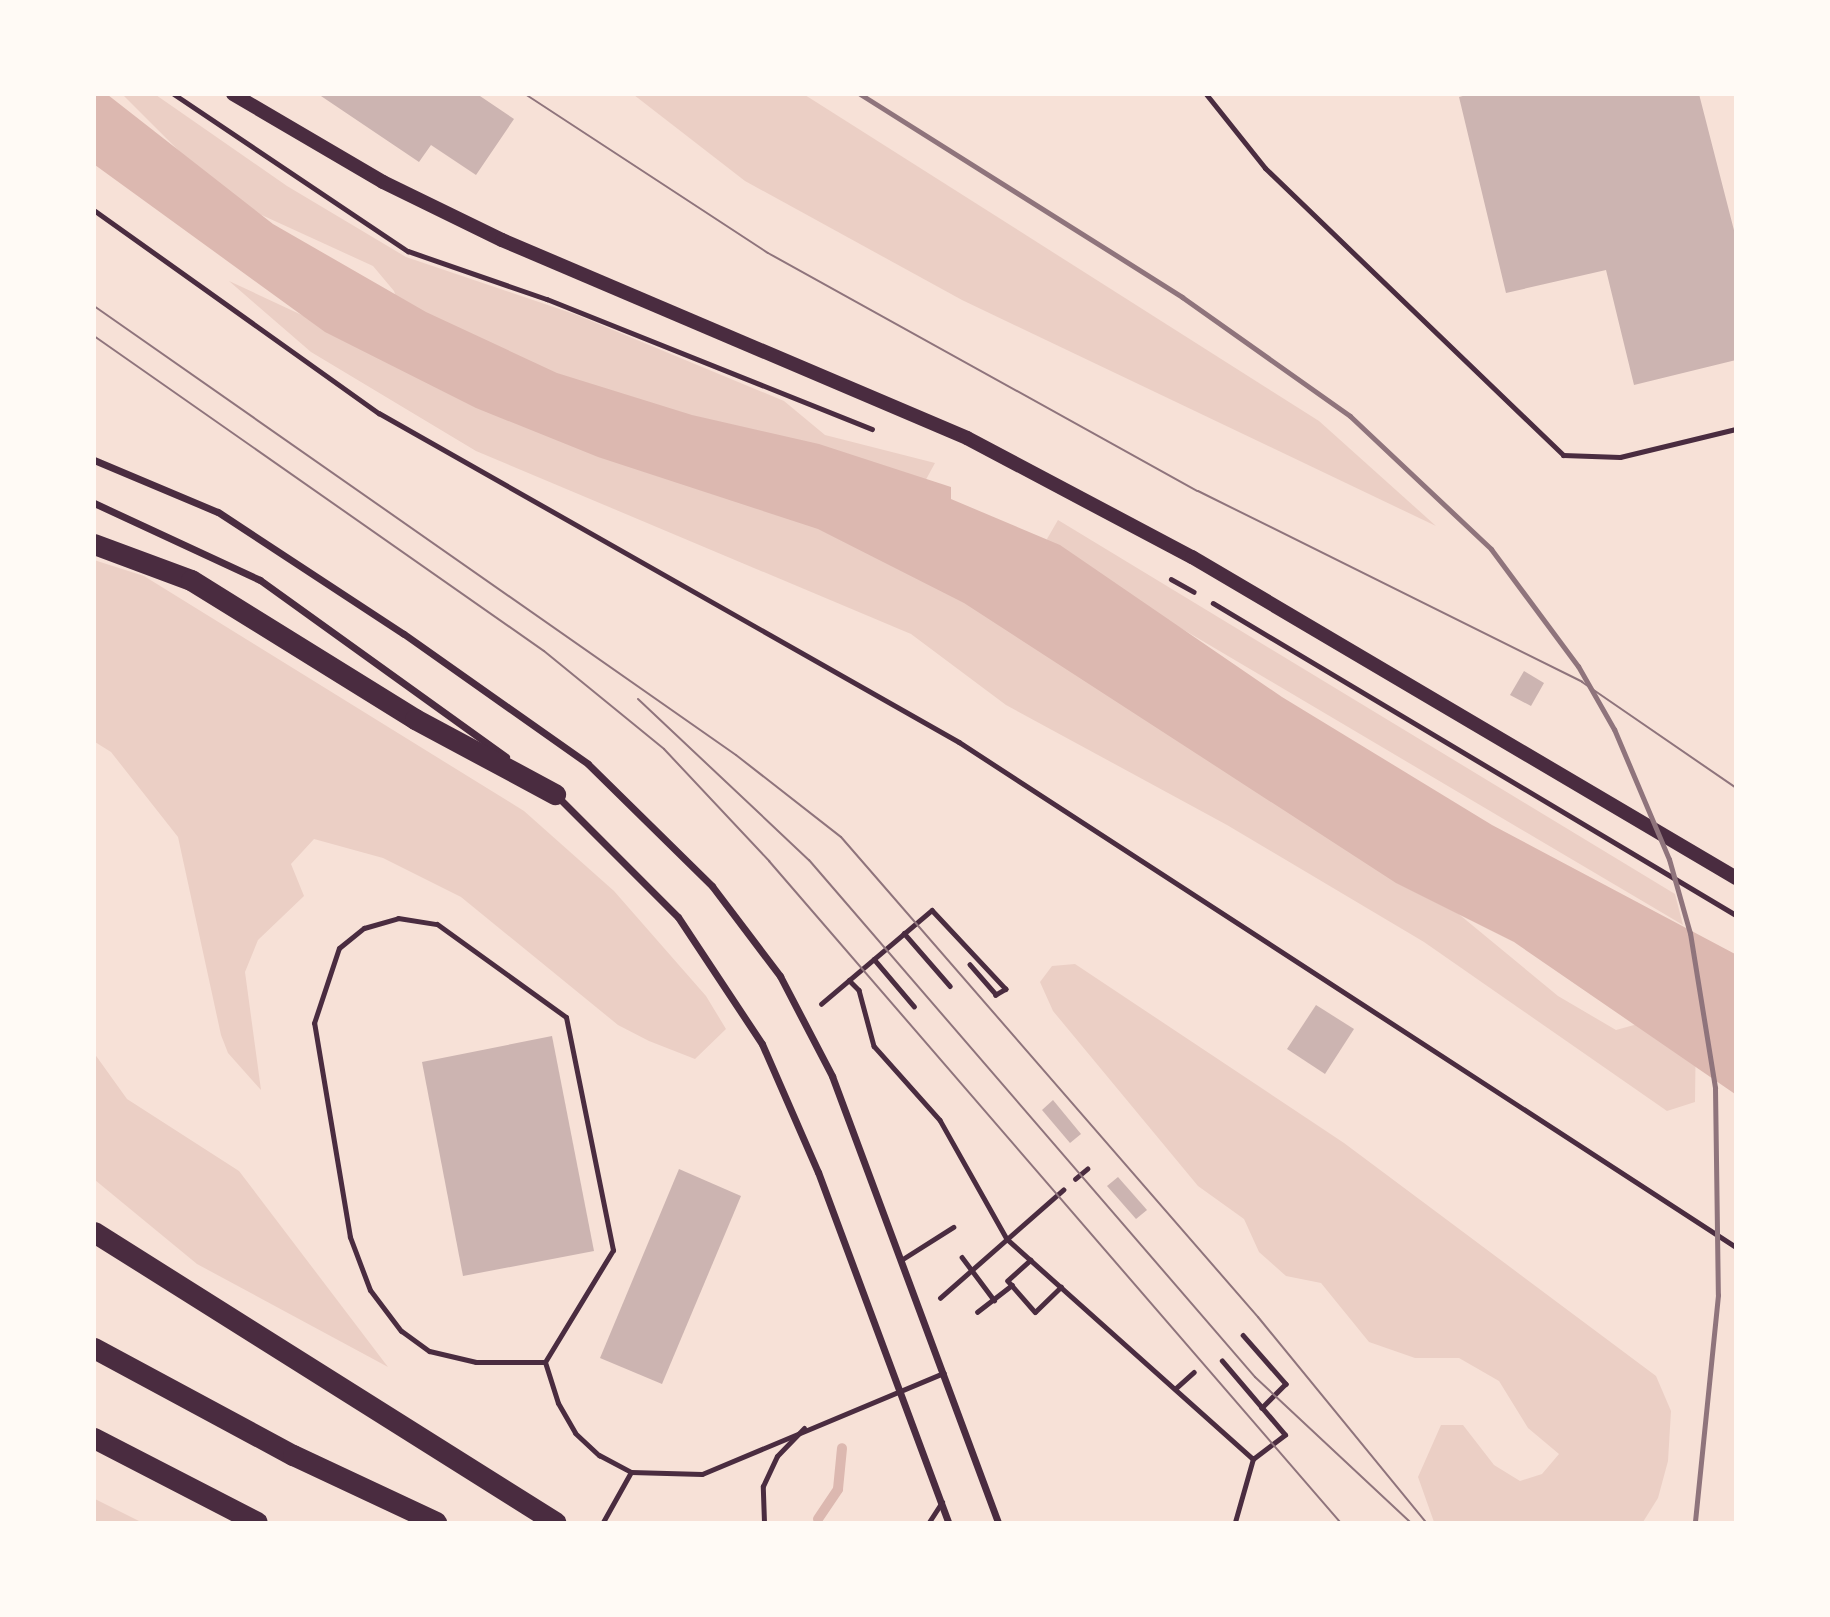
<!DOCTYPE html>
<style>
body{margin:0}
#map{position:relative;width:1830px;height:1617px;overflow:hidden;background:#f7e1d7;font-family:Jost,sans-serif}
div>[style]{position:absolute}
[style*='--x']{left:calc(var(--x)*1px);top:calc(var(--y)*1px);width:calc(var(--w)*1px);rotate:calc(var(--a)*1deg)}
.green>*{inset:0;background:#ebcfc5}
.water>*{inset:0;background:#dcb8b0}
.stream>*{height:10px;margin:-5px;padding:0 5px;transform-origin:5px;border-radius:5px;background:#dcb8b0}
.building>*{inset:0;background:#ccb4b1}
.path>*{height:4.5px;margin:-2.25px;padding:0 2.25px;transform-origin:2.25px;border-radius:2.25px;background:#4a2c40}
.service>*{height:5px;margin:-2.5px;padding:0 2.5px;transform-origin:2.5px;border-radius:2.5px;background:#4a2c40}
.minor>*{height:7px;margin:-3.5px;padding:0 3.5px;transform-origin:3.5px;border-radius:3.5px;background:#4a2c40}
.secondary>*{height:14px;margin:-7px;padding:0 7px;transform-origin:7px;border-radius:7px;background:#4a2c40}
.motorway>*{height:21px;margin:-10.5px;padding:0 10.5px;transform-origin:10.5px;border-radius:10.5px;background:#4a2c40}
.tram>*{height:2px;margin:-1px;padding:0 1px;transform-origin:1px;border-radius:1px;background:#8f747c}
.rail>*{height:5px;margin:-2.5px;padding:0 2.5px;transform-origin:2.5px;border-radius:2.5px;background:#8f747c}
span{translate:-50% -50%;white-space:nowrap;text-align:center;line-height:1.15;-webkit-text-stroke:6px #fffaf5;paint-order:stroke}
.frame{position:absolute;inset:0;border:96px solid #fffaf5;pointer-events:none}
</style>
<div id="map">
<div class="green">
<i style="clip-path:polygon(123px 95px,156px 95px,287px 186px,406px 257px,577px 315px,784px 401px,825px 435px,935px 463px,893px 540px,1404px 869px,1558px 996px,1616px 1030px,1674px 1014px,1696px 1022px,1695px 1102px,1667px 1111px,1424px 942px,1227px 825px,1006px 705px,911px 634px,476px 451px,311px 352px,229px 281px,394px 358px,407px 329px,394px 291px,373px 266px,227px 199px)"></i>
<i style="clip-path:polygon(634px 95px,805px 95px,1319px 421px,1436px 526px,962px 300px,745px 181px)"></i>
<i style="clip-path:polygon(1058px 520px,1675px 894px,1683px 925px,1162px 617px,1059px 566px,1047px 539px)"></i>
<i style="clip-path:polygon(94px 560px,144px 576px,524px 811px,614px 891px,706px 996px,726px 1029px,695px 1059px,649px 1041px,618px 1025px,461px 897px,383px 858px,314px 839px,291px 864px,304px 896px,258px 940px,245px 972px,261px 1090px,228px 1053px,221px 1035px,178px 837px,111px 752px,95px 742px)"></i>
<i style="clip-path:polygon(1075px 964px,1344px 1143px,1656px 1376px,1671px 1411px,1668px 1461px,1658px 1498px,1643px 1522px,1434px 1522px,1418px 1477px,1441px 1425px,1463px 1425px,1494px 1465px,1520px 1481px,1542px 1474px,1559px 1454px,1528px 1428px,1499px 1381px,1459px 1358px,1415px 1358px,1369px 1342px,1321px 1283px,1286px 1276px,1259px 1252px,1244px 1219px,1198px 1186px,1053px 1011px,1040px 982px,1052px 966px)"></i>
<i style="clip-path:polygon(94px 1053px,127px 1099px,239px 1171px,388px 1367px,197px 1264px,95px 1180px)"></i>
<i style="clip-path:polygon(95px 1499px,141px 1522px,95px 1522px)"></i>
</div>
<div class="water">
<i style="clip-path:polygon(94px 95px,108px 95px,273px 224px,426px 312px,557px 373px,692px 415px,819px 444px,951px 487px,951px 499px,1060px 545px,1282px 697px,1492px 825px,1735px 954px,1735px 1094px,1514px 942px,1396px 883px,964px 603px,818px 529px,598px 457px,476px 408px,325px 332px,95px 165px)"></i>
</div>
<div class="stream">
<i style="--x:818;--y:1519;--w:36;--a:-56"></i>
<i style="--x:838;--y:1489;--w:41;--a:-84.4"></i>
</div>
<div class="building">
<i style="clip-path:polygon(318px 94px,477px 94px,514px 119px,476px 175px,431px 145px,419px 162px)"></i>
<i style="clip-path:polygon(1470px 94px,1699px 94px,1736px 238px,1736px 360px,1634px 385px,1606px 270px,1506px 293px,1459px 97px)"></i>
<i style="clip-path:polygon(1524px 671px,1544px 683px,1531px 706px,1510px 695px)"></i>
<i style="clip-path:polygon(1316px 1005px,1354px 1029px,1325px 1074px,1287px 1049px)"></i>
<i style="clip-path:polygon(552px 1036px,594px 1251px,463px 1276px,422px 1062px)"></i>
<i style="clip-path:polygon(1053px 1100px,1081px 1134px,1070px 1143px,1042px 1110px)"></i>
<i style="clip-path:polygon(679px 1169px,741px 1196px,662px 1384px,600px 1358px)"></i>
<i style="clip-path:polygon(1118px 1177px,1147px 1210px,1136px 1219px,1107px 1186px)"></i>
</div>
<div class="path">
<i style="--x:174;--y:94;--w:282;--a:33.9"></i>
<i style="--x:408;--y:251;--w:147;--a:19.1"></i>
<i style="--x:547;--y:299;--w:350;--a:21.8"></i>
<i style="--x:94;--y:210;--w:350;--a:35.5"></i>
<i style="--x:379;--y:413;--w:667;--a:29.56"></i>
<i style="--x:959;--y:742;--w:927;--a:33.02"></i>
<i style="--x:1171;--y:579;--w:26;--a:29"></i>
<i style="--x:1213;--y:603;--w:609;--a:30.82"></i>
<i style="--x:904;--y:933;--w:70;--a:49"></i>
<i style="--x:874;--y:959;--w:62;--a:49.6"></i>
<i style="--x:849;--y:980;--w:14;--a:45"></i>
<i style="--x:859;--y:990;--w:58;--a:75"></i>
<i style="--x:874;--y:1046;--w:99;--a:48.3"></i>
<i style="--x:940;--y:1120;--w:137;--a:60.6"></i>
<i style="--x:1007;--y:1239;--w:330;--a:41.8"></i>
<i style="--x:1253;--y:1459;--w:40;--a:-37"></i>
<i style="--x:1285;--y:1435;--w:97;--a:-130.4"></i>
<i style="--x:821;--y:1004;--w:145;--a:-40.3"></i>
<i style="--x:932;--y:910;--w:108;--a:46.9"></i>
<i style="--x:1006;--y:989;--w:12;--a:149"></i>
<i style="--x:996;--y:995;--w:40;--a:-131"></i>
<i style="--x:1075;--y:1179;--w:16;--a:-40"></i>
<i style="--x:962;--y:1257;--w:54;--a:53.3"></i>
<i style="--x:1031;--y:1260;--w:31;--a:138"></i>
<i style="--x:1008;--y:1281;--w:41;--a:48.9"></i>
<i style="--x:1035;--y:1312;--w:36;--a:-44"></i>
<i style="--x:940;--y:1298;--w:164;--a:-41.3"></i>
<i style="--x:977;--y:1312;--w:44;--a:-37.6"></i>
<i style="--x:1243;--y:1335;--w:65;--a:48.7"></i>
<i style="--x:1286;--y:1384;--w:34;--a:135"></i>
<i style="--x:1175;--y:1389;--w:25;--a:-42"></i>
<i style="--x:1235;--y:1522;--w:66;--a:-74.1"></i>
</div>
<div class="service">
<i style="--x:1206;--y:94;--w:95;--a:51.4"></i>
<i style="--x:1265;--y:168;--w:414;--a:43.9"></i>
<i style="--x:1563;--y:455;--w:57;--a:2"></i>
<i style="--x:1620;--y:457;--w:119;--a:-13.6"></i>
<i style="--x:901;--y:1260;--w:62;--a:-32.4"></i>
<i style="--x:545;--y:1362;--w:69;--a:180"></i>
<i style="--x:476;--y:1362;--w:48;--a:-166.8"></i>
<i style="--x:429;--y:1351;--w:34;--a:-144"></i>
<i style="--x:401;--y:1331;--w:51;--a:-127.1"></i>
<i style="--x:370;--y:1290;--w:57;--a:-110.7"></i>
<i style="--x:350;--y:1237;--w:217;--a:-99.5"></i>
<i style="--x:314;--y:1023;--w:79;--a:-71.6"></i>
<i style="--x:339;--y:948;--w:32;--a:-39"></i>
<i style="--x:364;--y:928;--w:35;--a:-16"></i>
<i style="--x:398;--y:918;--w:39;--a:9"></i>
<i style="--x:437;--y:924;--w:159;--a:35.8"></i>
<i style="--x:566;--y:1017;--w:238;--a:78.6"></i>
<i style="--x:613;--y:1250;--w:131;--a:121.3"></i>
<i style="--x:545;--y:1362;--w:43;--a:72.4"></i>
<i style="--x:558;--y:1403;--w:34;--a:60"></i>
<i style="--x:575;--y:1433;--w:33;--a:43"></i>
<i style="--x:599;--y:1455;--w:36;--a:28"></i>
<i style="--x:631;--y:1472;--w:71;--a:1.6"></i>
<i style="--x:702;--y:1474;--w:262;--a:-22.7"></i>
<i style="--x:603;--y:1522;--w:57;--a:-60.8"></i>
<i style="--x:764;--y:1522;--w:36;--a:-92"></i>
<i style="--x:763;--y:1486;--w:33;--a:-65"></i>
<i style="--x:777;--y:1456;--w:39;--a:-46"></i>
<i style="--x:929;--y:1522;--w:24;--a:-57"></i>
</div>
<div class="minor">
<i style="--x:94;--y:460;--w:134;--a:22.8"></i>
<i style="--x:218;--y:512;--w:222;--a:33.3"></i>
<i style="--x:404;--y:634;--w:225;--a:35.2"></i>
<i style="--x:588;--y:764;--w:174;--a:44.5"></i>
<i style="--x:712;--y:886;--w:113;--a:52.9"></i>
<i style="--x:780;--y:976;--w:113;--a:62.5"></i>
<i style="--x:832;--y:1076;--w:476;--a:69.6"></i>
<i style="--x:94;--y:503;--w:183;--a:24.9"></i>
<i style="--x:260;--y:580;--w:303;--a:35.7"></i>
<i style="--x:557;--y:796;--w:171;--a:45"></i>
<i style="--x:678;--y:917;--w:152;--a:56.5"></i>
<i style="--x:762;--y:1044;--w:140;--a:66.4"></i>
<i style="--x:818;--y:1172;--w:373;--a:69.6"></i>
</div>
<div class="secondary">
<i style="--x:233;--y:94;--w:174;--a:30.4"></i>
<i style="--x:383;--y:182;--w:132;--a:26"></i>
<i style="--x:502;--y:240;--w:505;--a:23.06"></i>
<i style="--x:967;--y:438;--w:255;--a:27.9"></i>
<i style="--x:1192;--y:557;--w:632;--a:30.54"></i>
</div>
<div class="motorway">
<i style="--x:94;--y:544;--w:103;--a:20.4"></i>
<i style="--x:191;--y:580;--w:264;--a:31.8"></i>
<i style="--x:415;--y:719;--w:159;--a:28.2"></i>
<i style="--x:94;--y:1232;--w:545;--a:32.17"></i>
<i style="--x:94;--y:1348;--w:226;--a:28.3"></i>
<i style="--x:293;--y:1455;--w:158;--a:25.1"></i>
<i style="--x:94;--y:1438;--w:183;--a:27.3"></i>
</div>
<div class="tram">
<i style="--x:525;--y:94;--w:290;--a:33.2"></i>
<i style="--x:768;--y:253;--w:491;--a:29"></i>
<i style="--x:1198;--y:491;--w:429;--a:26.4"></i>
<i style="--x:1582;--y:682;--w:187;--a:34.5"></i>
<i style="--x:94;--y:306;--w:783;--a:34.97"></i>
<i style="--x:736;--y:755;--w:133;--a:38"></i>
<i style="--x:841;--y:837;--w:636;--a:49.02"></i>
<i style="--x:1258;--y:1317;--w:265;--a:50.7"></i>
<i style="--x:94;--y:336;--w:549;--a:34.99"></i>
<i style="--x:544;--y:651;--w:155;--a:39.2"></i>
<i style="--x:664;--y:749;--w:154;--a:46.8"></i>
<i style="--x:769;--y:861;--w:873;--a:49.18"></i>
<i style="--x:638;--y:699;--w:235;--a:43.3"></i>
<i style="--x:809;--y:860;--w:683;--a:49.22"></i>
<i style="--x:1255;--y:1377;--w:212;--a:43.1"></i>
</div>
<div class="rail">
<i style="--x:860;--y:94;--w:381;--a:32.2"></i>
<i style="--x:1182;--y:297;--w:206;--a:35.3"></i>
<i style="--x:1350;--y:416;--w:194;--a:43.3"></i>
<i style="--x:1491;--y:549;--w:146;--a:53.4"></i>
<i style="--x:1578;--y:666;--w:73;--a:60.3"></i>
<i style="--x:1614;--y:729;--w:141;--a:67.1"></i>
<i style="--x:1669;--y:859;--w:77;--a:74.2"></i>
<i style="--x:1690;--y:933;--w:157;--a:80.8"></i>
<i style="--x:1715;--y:1088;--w:207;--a:89.2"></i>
<i style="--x:1718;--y:1295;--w:228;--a:95.8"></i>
</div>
<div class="frame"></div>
</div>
